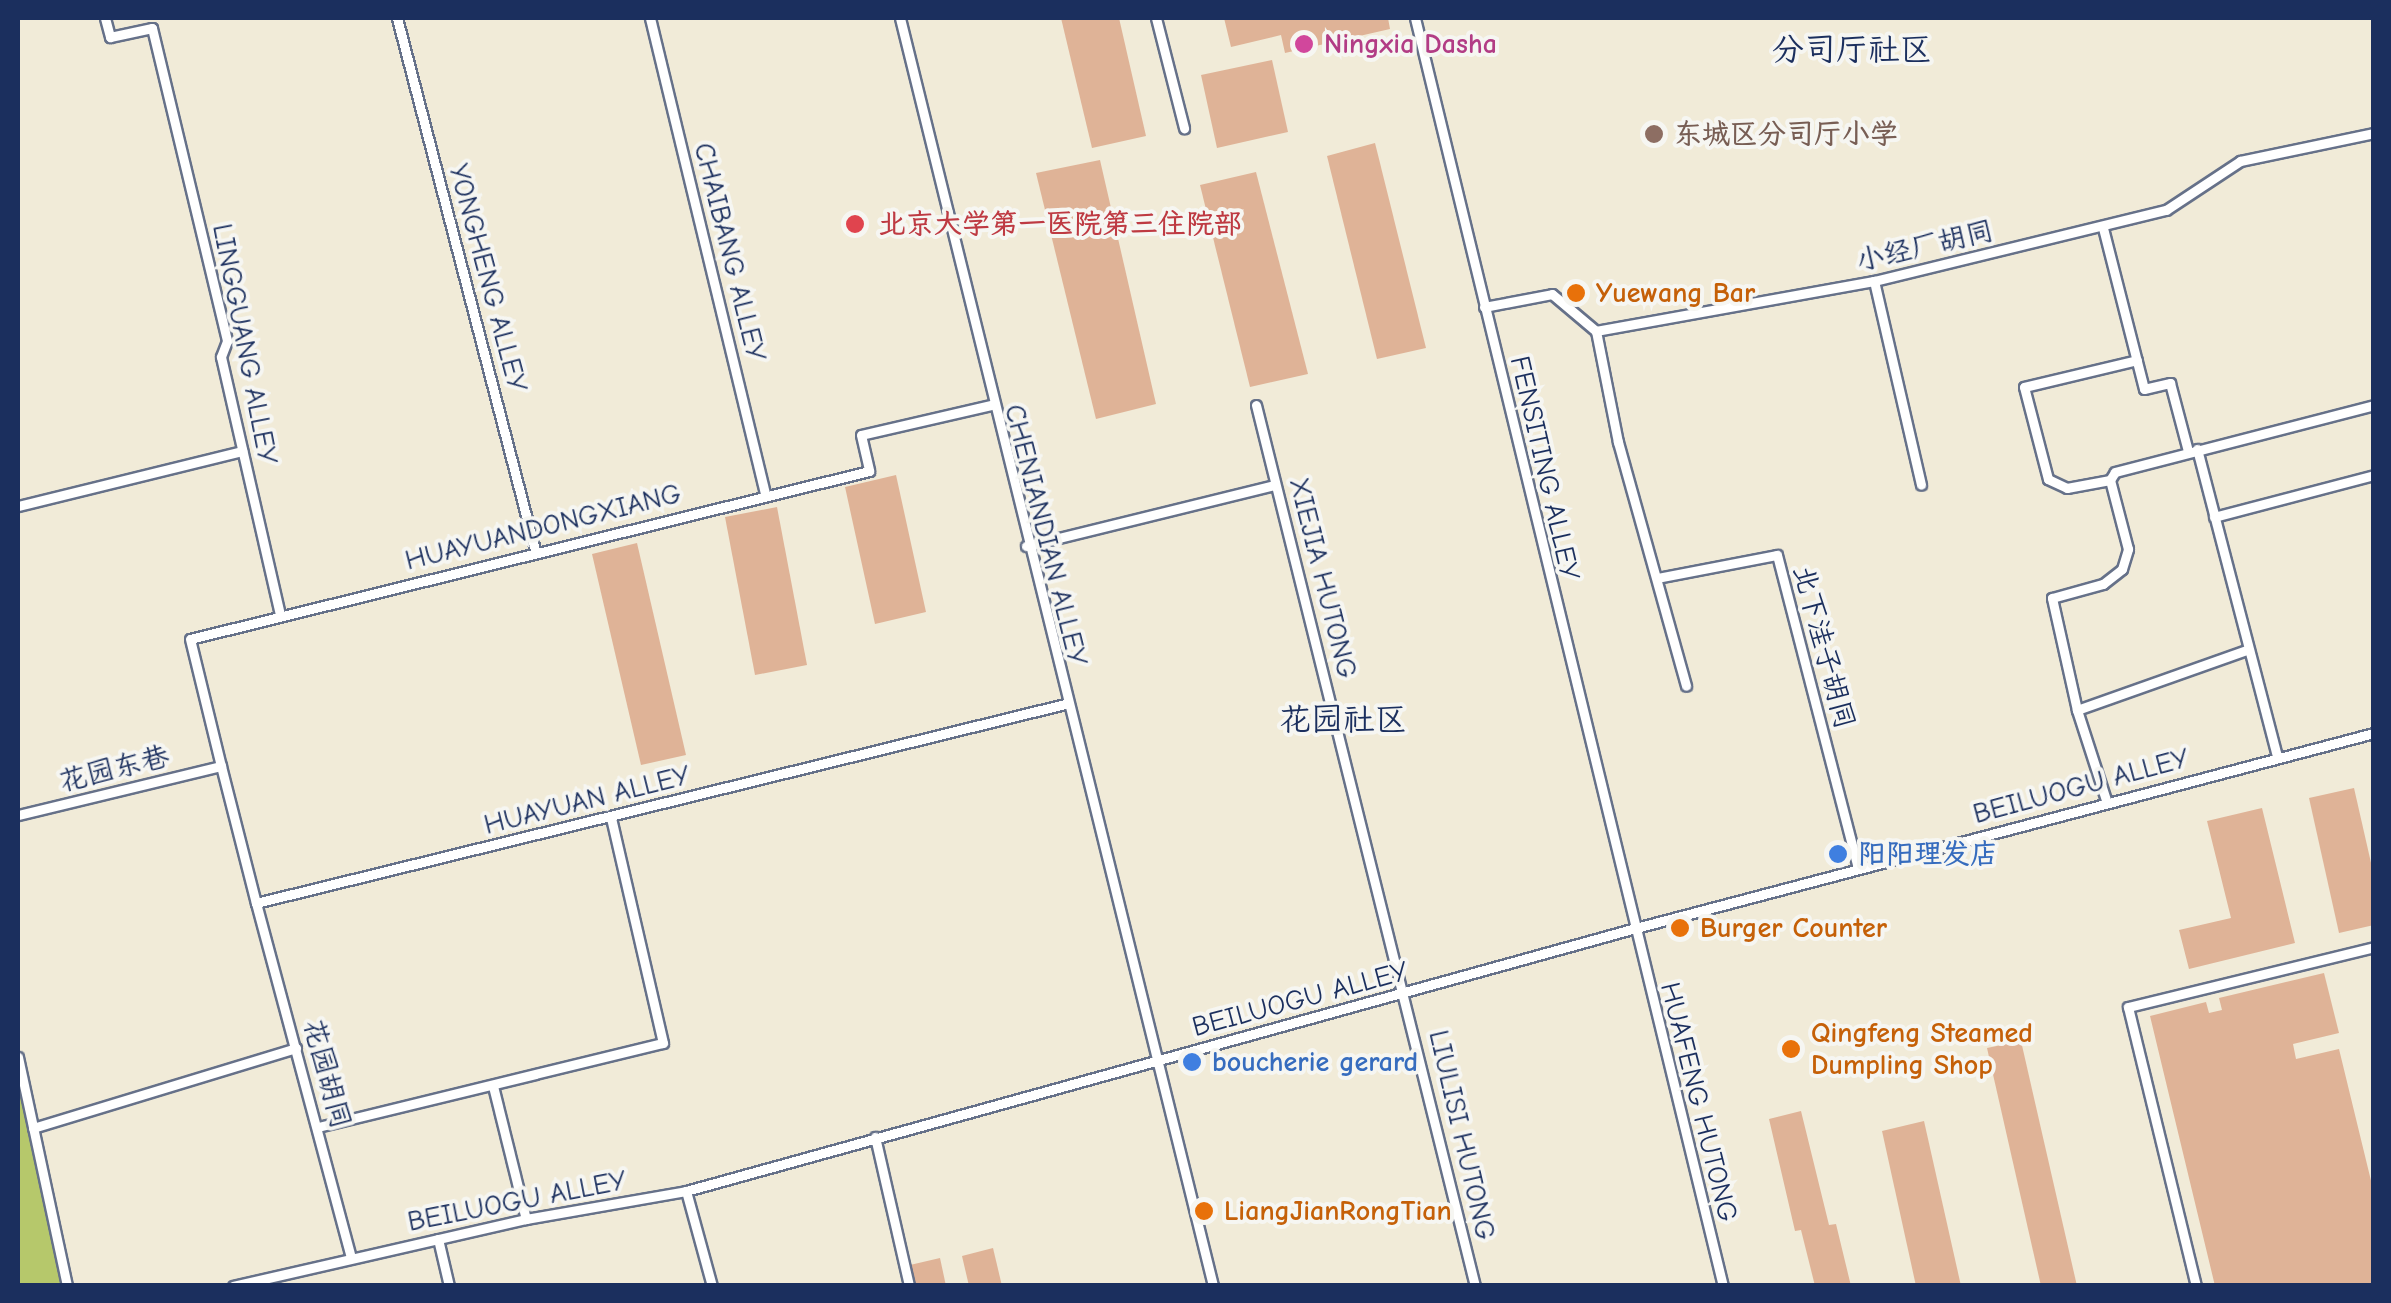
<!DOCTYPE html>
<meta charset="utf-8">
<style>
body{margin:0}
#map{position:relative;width:2391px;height:1303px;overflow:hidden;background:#f1ebd8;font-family:"Comic Neue","LXGW WenKai TC",sans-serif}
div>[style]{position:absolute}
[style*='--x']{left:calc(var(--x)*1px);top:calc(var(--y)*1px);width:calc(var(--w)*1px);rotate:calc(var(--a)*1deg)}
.green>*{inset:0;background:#b6c86b}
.building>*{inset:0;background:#dfb397}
.roads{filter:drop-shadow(2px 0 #667189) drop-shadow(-2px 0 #667189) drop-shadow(0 2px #667189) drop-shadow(0 -2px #667189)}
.lane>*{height:9px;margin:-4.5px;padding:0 4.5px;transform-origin:4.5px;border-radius:4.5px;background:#fff}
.dots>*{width:28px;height:28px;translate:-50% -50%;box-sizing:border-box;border:5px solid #f6f6f2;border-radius:50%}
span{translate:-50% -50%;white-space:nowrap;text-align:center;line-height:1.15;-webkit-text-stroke:8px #f6f6f2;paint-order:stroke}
.hotel-label{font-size:28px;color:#b23c85;font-weight:700}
.left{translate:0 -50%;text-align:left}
.education-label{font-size:28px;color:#785e54;font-weight:700}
.health-label{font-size:28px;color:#be3a42;font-weight:700}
.street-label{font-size:28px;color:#1b2f5e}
.food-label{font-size:28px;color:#c56008;font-weight:700}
.shop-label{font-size:28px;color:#366cbe;font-weight:700}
.quarter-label{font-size:32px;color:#1b2f5e}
.frame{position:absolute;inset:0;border:20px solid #1b2f5e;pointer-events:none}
</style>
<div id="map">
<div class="green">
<i style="clip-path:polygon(18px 1066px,71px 1285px,18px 1285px)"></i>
</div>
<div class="building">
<i style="clip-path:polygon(1061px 18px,1119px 18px,1146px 136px,1092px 148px)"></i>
<i style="clip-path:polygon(1224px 18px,1388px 18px,1390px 29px,1285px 53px,1281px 35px,1231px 47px)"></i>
<i style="clip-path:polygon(1272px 60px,1288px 132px,1217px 148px,1201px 75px)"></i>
<i style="clip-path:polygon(1375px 143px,1426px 348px,1377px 359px,1327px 156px)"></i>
<i style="clip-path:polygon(1100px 160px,1156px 404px,1096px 419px,1036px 173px)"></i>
<i style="clip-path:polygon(1256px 172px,1308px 374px,1250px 387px,1200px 185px)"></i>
<i style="clip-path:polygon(896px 475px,926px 612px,875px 624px,845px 487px)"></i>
<i style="clip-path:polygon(777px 507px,807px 665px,755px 675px,725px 517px)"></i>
<i style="clip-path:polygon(637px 543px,686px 755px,641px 765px,592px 554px)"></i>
<i style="clip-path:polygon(2354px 788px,2374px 876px,2374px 925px,2339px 933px,2309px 798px)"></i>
<i style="clip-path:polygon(2262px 808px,2295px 943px,2189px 969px,2179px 930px,2231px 918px,2207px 821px)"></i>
<i style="clip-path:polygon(2324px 973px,2339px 1033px,2293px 1044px,2296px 1059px,2339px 1049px,2374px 1193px,2374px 1286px,2215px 1286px,2150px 1016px,2206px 1002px,2209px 1013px,2222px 1010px,2219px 998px)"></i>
<i style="clip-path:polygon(2021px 1041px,2077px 1286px,2041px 1286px,1987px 1048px)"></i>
<i style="clip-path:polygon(1801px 1111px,1829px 1225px,1836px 1224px,1851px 1286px,1815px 1286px,1801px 1230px,1795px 1231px,1769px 1119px)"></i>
<i style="clip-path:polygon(1924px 1121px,1961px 1286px,1916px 1286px,1882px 1131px)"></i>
<i style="clip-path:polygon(993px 1248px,1002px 1286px,969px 1286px,962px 1256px)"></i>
<i style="clip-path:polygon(940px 1258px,946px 1286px,914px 1286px,910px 1265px)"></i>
</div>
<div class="roads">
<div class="lane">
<i style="--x:105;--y:18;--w:20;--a:75"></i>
<i style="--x:110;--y:37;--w:43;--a:-12.1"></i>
<i style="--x:152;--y:28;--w:322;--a:76.5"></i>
<i style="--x:227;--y:341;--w:17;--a:111"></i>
<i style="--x:221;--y:357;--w:265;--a:77.1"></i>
<i style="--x:397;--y:18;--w:550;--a:75.46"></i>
<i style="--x:650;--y:18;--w:492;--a:76.4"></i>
<i style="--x:900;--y:18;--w:1306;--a:76.13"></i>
<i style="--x:1156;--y:18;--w:114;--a:75.7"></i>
<i style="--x:1415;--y:18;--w:1305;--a:76.35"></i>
<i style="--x:2103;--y:228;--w:166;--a:75.7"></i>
<i style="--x:2144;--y:389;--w:27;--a:-13"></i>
<i style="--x:2170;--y:383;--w:70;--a:75.2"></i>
<i style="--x:1874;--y:281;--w:209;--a:77"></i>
<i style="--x:1484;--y:307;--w:69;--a:-10.8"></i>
<i style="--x:1552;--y:294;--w:57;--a:40.1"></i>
<i style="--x:1596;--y:331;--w:282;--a:-10.2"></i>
<i style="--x:1874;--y:281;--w:301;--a:-13.7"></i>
<i style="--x:2166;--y:210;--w:89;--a:-33.5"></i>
<i style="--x:2240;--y:161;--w:137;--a:-11.8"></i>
<i style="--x:1596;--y:331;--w:113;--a:78.8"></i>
<i style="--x:1618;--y:442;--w:253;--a:74.4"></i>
<i style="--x:991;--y:405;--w:133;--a:167"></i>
<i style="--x:861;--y:435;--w:37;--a:77"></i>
<i style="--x:869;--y:471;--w:699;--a:166.1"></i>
<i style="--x:190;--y:639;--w:131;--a:76.3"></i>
<i style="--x:221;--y:766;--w:141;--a:75.7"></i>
<i style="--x:256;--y:903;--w:833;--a:-13.82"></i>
<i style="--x:1256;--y:405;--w:908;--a:76.04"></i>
<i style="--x:2197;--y:449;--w:318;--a:75.4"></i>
<i style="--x:2110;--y:480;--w:44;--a:169.5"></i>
<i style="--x:2067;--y:488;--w:21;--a:-155"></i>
<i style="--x:2048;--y:479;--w:95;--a:-104.6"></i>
<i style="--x:2024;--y:387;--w:116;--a:-13.4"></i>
<i style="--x:18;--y:506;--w:231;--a:-13.8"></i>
<i style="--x:2214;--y:517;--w:165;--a:-14.7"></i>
<i style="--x:1026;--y:546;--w:256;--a:-13.8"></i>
<i style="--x:1657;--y:578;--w:122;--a:-10.9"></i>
<i style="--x:1777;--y:555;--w:324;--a:75.5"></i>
<i style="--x:2077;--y:710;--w:115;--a:-102.6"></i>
<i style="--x:2052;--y:598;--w:53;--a:-15.4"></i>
<i style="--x:2103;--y:584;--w:24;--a:-38"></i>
<i style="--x:2122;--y:569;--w:21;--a:-73"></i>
<i style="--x:2128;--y:549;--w:71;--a:-104.6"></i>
<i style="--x:2110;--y:480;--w:9;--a:-58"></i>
<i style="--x:2115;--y:472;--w:268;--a:-14.5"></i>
<i style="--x:2107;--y:803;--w:98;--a:-107.9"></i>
<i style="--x:2077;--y:710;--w:182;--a:-19.5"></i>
<i style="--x:18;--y:815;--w:209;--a:-13.6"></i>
<i style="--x:256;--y:903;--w:367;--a:75"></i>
<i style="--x:18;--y:1057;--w:234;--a:77.9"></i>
<i style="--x:493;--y:1086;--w:137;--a:76.1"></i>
<i style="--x:318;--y:1127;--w:355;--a:-13.7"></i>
<i style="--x:663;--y:1043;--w:231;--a:-103"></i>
<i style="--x:33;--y:1128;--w:275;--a:-16.9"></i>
<i style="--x:875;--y:1137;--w:153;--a:77.1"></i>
<i style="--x:686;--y:1191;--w:98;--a:74.7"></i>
<i style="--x:438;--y:1239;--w:48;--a:76.8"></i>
<i style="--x:233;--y:1286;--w:301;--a:-12.9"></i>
<i style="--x:526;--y:1219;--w:162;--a:-9.9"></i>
<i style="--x:686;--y:1191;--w:982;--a:-15.48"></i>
<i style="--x:1632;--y:929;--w:767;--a:-14.8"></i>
<i style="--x:2196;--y:1286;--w:287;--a:-103.7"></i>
<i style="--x:2128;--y:1007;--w:253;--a:-13.7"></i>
</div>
</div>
<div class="dots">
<i style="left:1304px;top:44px;background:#d1479c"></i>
<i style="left:1654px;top:134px;background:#8d6e63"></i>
<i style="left:855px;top:224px;background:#e0444e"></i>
<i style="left:1576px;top:293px;background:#e8710a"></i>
<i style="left:1838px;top:854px;background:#3f7fe0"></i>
<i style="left:1680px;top:928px;background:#e8710a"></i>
<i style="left:1791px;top:1049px;background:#e8710a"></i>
<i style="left:1192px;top:1062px;background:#3f7fe0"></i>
<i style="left:1204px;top:1211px;background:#e8710a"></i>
</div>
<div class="hotel-label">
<span class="left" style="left:1324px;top:44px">Ningxia Dasha</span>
</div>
<div class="education-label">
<span class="left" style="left:1674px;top:134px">东城区分司厅小学</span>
</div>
<div class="health-label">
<span class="left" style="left:878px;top:224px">北京大学第一医院第三住院部</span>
</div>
<div class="street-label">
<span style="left:1925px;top:246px;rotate:-13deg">小经厂胡同</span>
<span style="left:730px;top:252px;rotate:76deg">CHAIBANG ALLEY</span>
<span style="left:488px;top:278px;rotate:75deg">YONGHENG ALLEY</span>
<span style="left:245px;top:344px;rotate:79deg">LINGGUANG ALLEY</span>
<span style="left:1545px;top:468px;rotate:77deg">FENSITING ALLEY</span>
<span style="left:543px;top:527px;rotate:-14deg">HUAYUANDONGXIANG</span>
<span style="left:1046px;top:535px;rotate:76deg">CHENIANDIAN ALLEY</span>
<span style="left:1323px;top:578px;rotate:76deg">XIEJIA HUTONG</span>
<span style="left:1824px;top:647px;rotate:75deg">北下洼子胡同</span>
<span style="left:114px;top:769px;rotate:-14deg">花园东巷</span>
<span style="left:2081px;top:786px;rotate:-15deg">BEILUOGU ALLEY</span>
<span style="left:587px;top:800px;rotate:-14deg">HUAYUAN ALLEY</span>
<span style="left:1300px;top:999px;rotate:-15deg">BEILUOGU ALLEY</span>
<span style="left:327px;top:1074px;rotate:75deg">花园胡同</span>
<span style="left:1699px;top:1102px;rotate:76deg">HUAFENG HUTONG</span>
<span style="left:1462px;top:1135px;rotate:77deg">LIULISI HUTONG</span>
<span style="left:517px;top:1201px;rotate:-11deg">BEILUOGU ALLEY</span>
</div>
<div class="food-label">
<span class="left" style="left:1596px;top:293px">Yuewang Bar</span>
<span class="left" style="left:1700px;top:928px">Burger Counter</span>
<span class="left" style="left:1811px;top:1049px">Qingfeng Steamed<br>Dumpling Shop</span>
<span class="left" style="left:1224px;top:1211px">LiangJianRongTian</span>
</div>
<div class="shop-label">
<span class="left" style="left:1858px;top:854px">阳阳理发店</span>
<span class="left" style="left:1212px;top:1062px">boucherie gerard</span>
</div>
<div class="quarter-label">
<span style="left:1852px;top:50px">分司厅社区</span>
<span style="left:1343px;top:720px">花园社区</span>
</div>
<div class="frame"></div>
</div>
